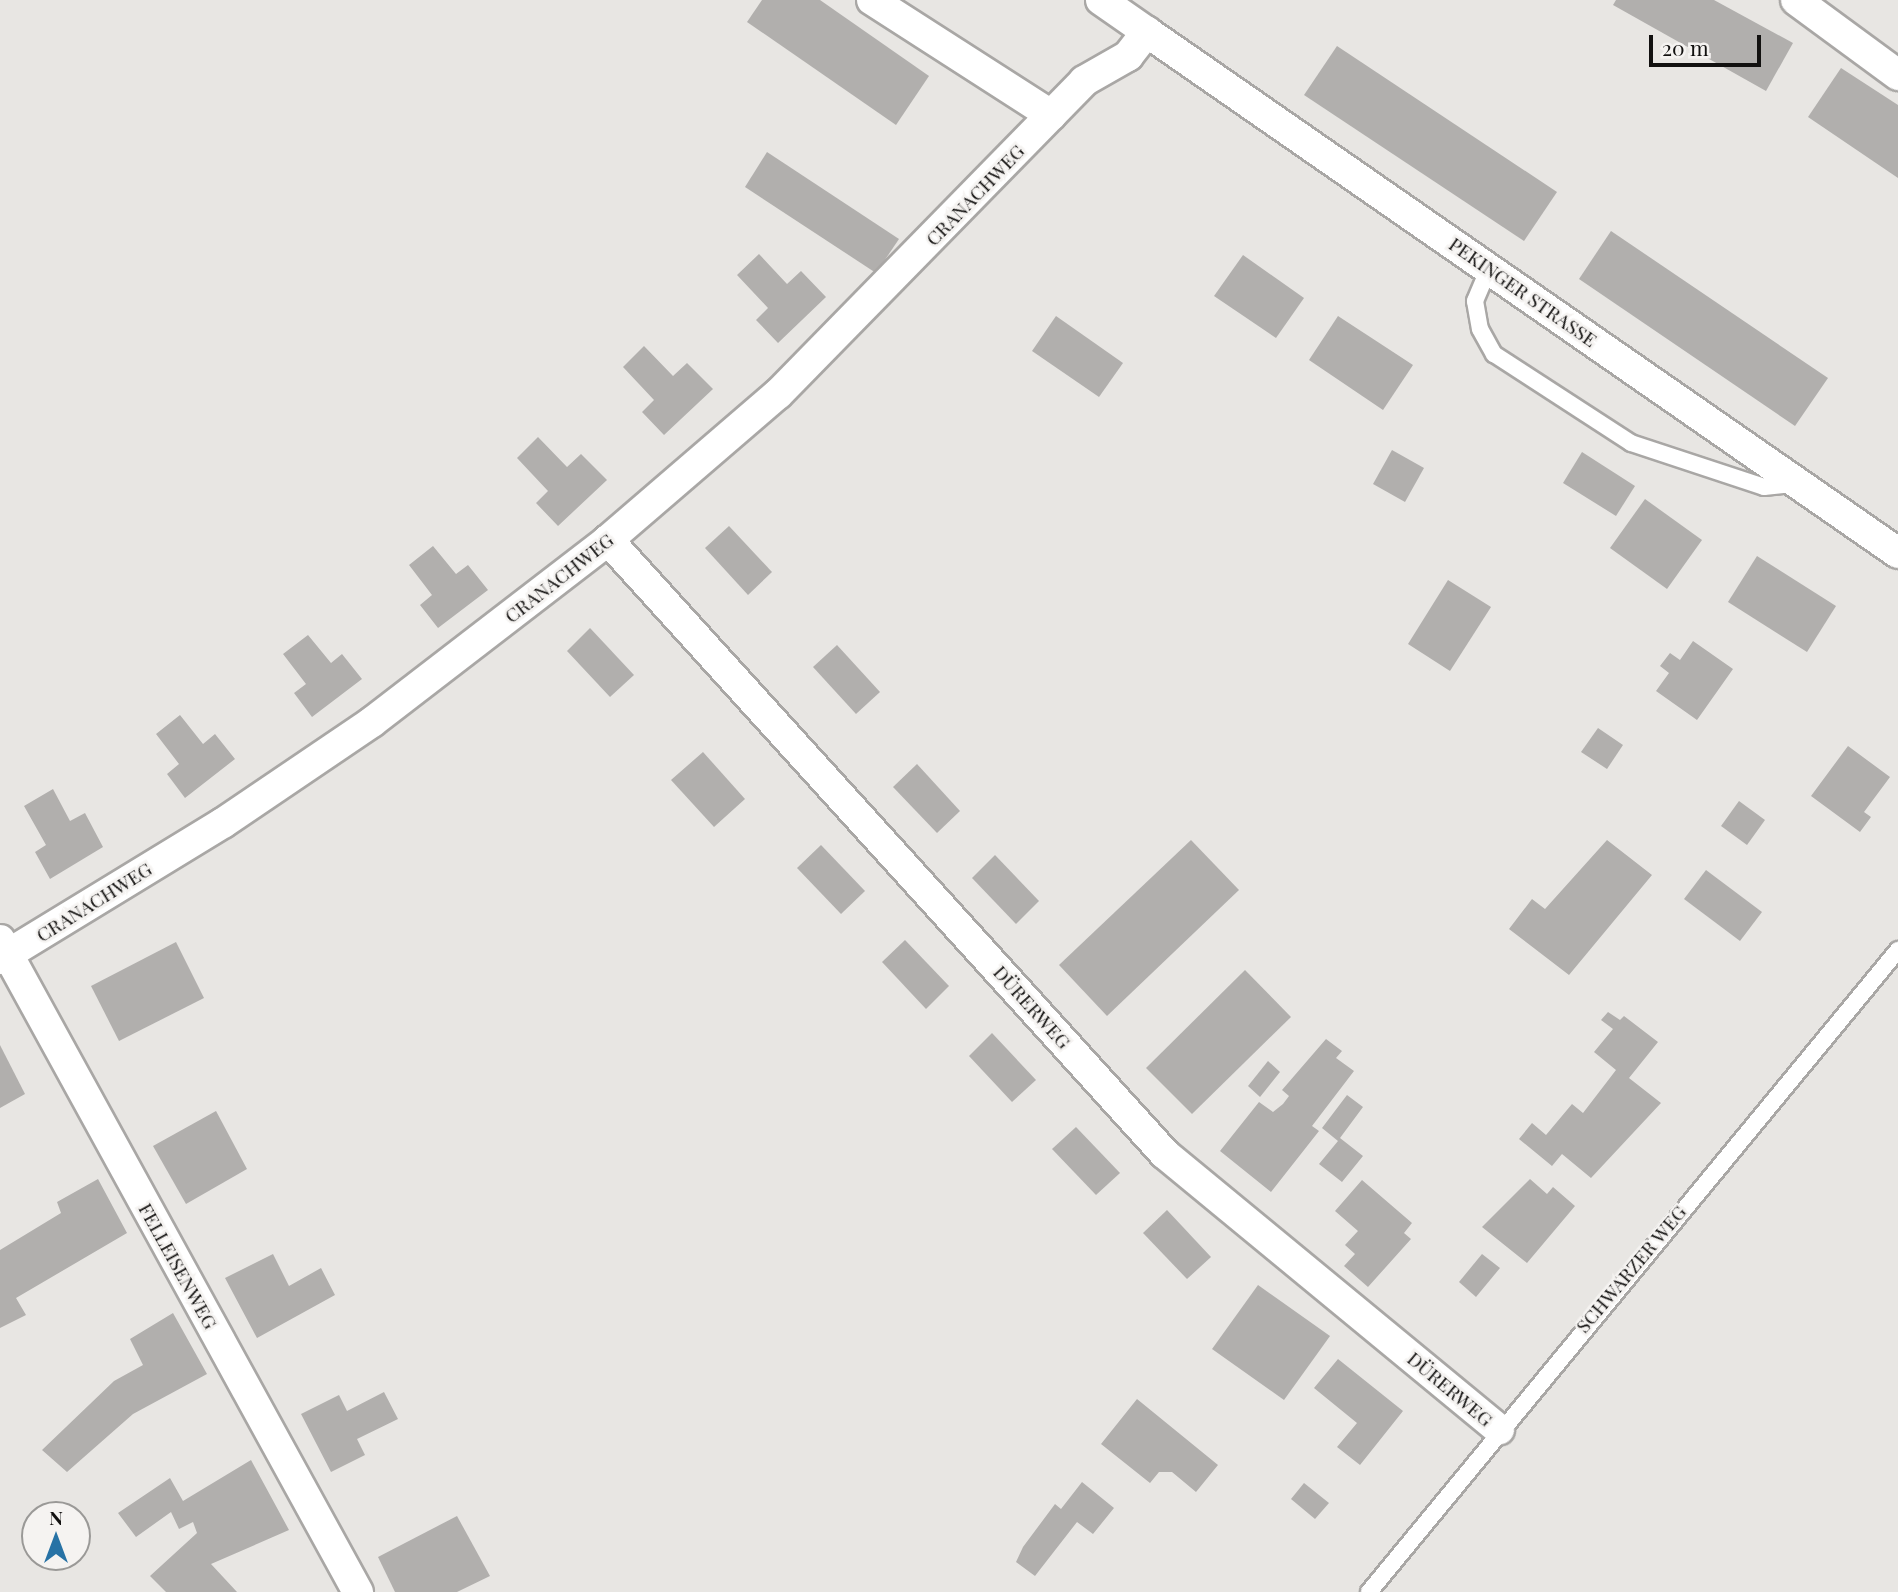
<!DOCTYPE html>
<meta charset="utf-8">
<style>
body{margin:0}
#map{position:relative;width:1898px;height:1592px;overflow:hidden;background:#e8e6e3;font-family:"Playfair Display",serif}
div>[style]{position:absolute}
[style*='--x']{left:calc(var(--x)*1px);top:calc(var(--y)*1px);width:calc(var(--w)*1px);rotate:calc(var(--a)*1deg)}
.building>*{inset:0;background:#b1afad}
.roads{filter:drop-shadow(2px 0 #a9a7a5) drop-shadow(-2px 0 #a9a7a5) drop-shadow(0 2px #a9a7a5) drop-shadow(0 -2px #a9a7a5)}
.lane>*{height:16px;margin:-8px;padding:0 8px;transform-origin:8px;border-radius:8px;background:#fff}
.street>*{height:30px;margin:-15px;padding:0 15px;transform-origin:15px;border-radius:15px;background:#fff}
span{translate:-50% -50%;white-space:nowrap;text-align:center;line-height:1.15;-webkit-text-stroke:5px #f5f3f1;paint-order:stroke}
.street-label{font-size:19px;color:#121110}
.north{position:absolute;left:21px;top:1501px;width:70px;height:70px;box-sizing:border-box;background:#f5f3f1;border:2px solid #9a9997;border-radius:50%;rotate:0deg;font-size:19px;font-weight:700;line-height:28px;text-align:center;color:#121110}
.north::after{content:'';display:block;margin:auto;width:24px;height:32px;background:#2772a5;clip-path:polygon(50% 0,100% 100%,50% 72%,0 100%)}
.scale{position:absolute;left:1649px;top:35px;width:112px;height:32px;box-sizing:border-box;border:4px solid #121110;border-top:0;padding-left:9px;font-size:21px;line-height:24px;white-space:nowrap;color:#121110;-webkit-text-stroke:5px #f5f3f1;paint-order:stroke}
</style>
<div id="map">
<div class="building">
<i style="clip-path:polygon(762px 0,820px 0,929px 76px,896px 125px,747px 22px)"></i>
<i style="clip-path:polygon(1616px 0,1714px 0,1793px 43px,1766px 91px,1613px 5px)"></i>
<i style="clip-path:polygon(1337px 46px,1557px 192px,1524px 241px,1304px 95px)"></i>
<i style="clip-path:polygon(1841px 68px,1898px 105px,1898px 178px,1808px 117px)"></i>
<i style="clip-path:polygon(767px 152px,899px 239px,876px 273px,745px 187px)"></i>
<i style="clip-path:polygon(1611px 231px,1828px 378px,1795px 426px,1579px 279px)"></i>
<i style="clip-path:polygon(759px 254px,787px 284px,801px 271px,826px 297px,778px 343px,756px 320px,768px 308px,737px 275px)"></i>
<i style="clip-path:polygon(1243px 255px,1304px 298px,1276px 338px,1214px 296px)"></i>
<i style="clip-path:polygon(1056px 316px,1123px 363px,1099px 397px,1032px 351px)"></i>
<i style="clip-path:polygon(1338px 316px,1413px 365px,1383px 410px,1309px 360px)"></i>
<i style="clip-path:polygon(644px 346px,673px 376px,687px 363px,713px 389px,664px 435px,642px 412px,654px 400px,623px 367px)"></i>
<i style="clip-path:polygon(538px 437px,567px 467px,581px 454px,607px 480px,558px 526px,536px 503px,548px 491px,517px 458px)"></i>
<i style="clip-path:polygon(1392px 450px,1424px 468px,1405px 502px,1373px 484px)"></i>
<i style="clip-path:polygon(1582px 452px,1635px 486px,1616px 516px,1563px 483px)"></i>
<i style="clip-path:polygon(1645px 499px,1702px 540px,1667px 589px,1610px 548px)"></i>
<i style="clip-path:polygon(729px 526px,772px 572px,748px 595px,705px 548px)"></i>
<i style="clip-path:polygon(433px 546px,456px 574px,468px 565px,488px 590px,438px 628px,420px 605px,432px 595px,409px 565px)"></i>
<i style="clip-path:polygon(1757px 556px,1836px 606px,1807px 652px,1728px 602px)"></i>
<i style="clip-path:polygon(1448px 580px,1491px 607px,1450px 671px,1408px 644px)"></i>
<i style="clip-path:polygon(590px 628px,634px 675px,610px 697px,567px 651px)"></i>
<i style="clip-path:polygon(308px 635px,331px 663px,342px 654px,362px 679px,312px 717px,294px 693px,306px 684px,283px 654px)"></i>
<i style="clip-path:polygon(1693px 641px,1733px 669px,1697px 720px,1656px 691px,1669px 673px,1660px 666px,1670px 653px,1680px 660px)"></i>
<i style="clip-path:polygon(837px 645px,880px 692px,856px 714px,813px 667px)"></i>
<i style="clip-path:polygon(180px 715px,203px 744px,215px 734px,235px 759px,185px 798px,167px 774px,179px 764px,156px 734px)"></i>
<i style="clip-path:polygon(1598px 728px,1623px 745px,1607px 769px,1581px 752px)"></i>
<i style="clip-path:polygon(1848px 746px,1890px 777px,1864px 812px,1871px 817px,1860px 832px,1811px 796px)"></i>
<i style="clip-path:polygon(703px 752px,745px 799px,714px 827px,671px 780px)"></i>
<i style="clip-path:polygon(917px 764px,960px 811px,937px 833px,893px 787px)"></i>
<i style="clip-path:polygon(53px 789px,70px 821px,85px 813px,103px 847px,50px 879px,35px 852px,46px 845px,24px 806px)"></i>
<i style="clip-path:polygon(1739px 801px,1765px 820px,1747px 845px,1721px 826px)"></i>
<i style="clip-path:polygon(1191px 840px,1239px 890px,1107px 1016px,1059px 965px)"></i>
<i style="clip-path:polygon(1607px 840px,1652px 875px,1569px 975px,1509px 929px,1532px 899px,1545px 909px)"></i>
<i style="clip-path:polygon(821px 845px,865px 891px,841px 914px,797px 868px)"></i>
<i style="clip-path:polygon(995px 855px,1039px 901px,1016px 924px,972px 878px)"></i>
<i style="clip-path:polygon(1706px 870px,1762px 912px,1740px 941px,1684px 899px)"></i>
<i style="clip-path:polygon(905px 940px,949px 986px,926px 1009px,882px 962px)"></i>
<i style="clip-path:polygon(176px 942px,204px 998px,119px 1041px,91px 986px)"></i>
<i style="clip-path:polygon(1245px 970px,1291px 1017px,1192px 1114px,1146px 1068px)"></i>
<i style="clip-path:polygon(1608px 1012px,1620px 1020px,1624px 1016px,1658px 1042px,1629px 1078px,1661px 1103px,1591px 1178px,1562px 1154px,1552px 1166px,1519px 1139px,1532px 1123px,1546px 1135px,1572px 1104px,1583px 1113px,1616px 1070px,1594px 1052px,1613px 1029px,1601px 1020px)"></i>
<i style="clip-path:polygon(992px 1033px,1036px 1080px,1012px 1102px,969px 1056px)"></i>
<i style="clip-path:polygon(1326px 1039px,1342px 1051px,1336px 1058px,1354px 1071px,1312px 1126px,1319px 1131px,1271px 1192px,1220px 1151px,1259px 1102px,1273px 1112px,1283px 1104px,1289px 1096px,1282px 1090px)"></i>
<i style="clip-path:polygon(0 1045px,25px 1094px,0 1108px)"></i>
<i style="clip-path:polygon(1268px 1061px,1280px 1072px,1260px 1097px,1248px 1086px)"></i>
<i style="clip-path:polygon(1347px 1095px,1363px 1107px,1340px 1138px,1363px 1156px,1342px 1182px,1319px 1164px,1338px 1141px,1322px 1128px)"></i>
<i style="clip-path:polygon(216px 1111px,247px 1169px,186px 1204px,153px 1146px)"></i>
<i style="clip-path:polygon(1076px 1127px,1120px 1173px,1096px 1195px,1052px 1149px)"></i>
<i style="clip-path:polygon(98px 1179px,127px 1233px,16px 1298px,26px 1315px,0 1328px,0 1250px,61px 1213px,57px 1202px)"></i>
<i style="clip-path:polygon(1530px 1179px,1547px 1194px,1553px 1187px,1575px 1206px,1527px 1263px,1482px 1227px)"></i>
<i style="clip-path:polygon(1362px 1180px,1412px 1223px,1404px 1233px,1411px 1239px,1368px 1287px,1344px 1266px,1355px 1254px,1345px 1245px,1358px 1231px,1335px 1211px)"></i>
<i style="clip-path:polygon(1167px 1210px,1211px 1257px,1187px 1279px,1143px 1233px)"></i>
<i style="clip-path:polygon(273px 1254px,289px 1286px,321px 1268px,335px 1295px,257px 1338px,225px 1278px)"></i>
<i style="clip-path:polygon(1482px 1254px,1500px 1268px,1476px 1297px,1459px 1282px)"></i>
<i style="clip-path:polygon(1258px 1285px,1330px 1336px,1284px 1400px,1212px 1349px)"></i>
<i style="clip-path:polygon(173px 1313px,207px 1374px,133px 1414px,67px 1472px,42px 1450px,114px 1381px,143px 1365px,130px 1339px)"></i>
<i style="clip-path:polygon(1338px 1359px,1403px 1411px,1360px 1465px,1337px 1447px,1357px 1423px,1314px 1388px)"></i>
<i style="clip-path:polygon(384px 1392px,398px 1419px,357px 1439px,365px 1455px,331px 1472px,301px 1414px,339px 1395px,347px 1411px)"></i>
<i style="clip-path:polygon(1137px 1399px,1218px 1465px,1196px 1492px,1172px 1472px,1159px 1472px,1150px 1483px,1101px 1444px)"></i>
<i style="clip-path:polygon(251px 1460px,289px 1530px,211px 1564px,237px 1592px,166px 1592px,150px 1576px,197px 1533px,193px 1522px,179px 1529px,171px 1512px,136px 1537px,118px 1513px,170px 1478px,183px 1501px)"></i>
<i style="clip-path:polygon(1082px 1482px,1114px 1508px,1093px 1534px,1077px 1522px,1035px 1576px,1016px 1562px,1023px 1547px,1055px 1504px,1061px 1509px)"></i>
<i style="clip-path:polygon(1304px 1483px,1329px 1503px,1315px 1519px,1291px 1499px)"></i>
<i style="clip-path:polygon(457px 1516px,490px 1576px,457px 1592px,395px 1592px,378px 1557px)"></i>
</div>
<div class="roads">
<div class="lane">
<i style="--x:1489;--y:268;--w:36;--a:113"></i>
<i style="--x:1475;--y:301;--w:28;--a:80"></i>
<i style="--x:1480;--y:329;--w:29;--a:61"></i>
<i style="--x:1494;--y:354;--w:163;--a:33"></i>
<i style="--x:1631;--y:443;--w:140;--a:18.3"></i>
<i style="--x:1764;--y:487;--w:31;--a:-6"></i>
<i style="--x:1369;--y:1592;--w:832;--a:-50.51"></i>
</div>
<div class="street">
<i style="--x:872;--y:0;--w:213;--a:32.7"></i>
<i style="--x:1101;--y:0;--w:56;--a:34.8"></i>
<i style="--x:1796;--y:0;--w:127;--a:36.3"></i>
<i style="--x:608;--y:540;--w:829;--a:47.79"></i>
<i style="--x:1165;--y:1154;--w:433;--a:39.5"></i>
<i style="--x:0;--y:940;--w:744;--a:61.23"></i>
<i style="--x:0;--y:959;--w:261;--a:-31.4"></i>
<i style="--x:223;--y:823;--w:180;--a:-34.1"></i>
<i style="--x:372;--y:722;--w:298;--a:-37.6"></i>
<i style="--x:608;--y:540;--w:224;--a:-40.7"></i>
<i style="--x:778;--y:394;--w:438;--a:-45.6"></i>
<i style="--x:1084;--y:81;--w:51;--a:-29.6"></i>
<i style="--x:1128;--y:56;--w:31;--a:-52"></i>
<i style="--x:1147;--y:32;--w:914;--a:34.75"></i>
</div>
</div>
<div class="street-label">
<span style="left:975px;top:195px;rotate:-46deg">CRANACHWEG</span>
<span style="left:1523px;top:292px;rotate:35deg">PEKINGER STRASSE</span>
<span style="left:559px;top:578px;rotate:-38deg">CRANACHWEG</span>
<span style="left:94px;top:902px;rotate:-32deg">CRANACHWEG</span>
<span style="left:1032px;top:1007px;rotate:48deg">DÜRERWEG</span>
<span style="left:178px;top:1266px;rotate:61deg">FELLEISENWEG</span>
<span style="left:1631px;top:1269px;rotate:-50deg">SCHWARZER WEG</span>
<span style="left:1450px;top:1389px;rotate:40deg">DÜRERWEG</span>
</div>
<div class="north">N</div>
<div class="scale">20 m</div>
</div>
